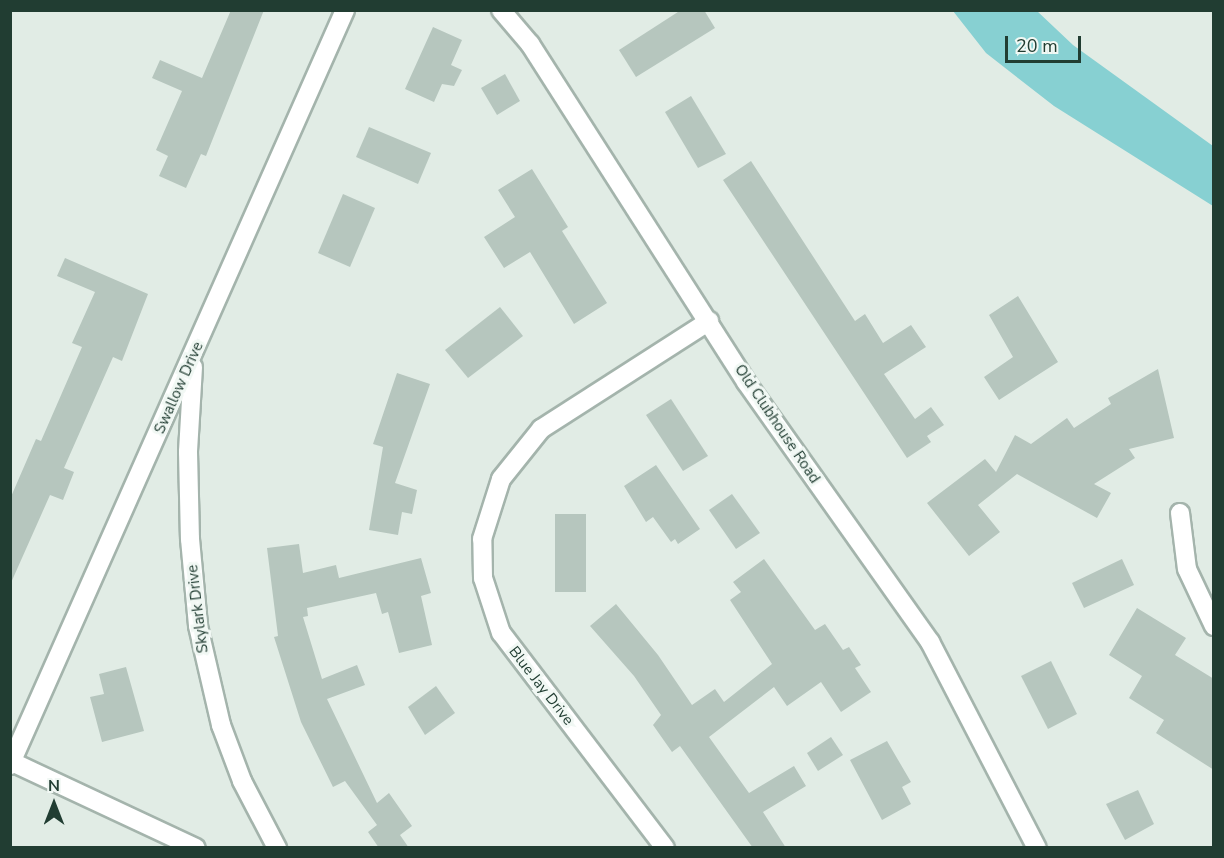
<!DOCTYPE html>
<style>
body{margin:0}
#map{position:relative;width:1224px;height:858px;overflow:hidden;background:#e1ece5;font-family:"Nunito Sans",sans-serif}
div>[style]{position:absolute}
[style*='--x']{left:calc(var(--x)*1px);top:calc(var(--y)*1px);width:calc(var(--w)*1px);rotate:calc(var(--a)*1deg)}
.water>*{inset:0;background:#87d0d2}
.building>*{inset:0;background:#b6c6be}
.roads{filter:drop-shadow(2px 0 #a4b4ac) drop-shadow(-2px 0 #a4b4ac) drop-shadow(0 2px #a4b4ac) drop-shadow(0 -2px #a4b4ac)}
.minor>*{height:18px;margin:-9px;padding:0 9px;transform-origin:9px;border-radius:9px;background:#fff}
span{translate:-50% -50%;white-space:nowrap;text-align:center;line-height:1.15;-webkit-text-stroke:6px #f1f8f4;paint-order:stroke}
.street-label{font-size:15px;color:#213d32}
.frame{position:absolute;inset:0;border:12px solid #213d32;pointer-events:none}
.north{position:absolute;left:24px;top:774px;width:60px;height:60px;-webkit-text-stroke:4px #f1f8f4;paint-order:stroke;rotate:0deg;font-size:16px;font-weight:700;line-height:24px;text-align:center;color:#213d32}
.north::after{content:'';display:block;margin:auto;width:21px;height:27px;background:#213d32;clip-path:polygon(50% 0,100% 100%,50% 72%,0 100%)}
.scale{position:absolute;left:1005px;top:36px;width:76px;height:27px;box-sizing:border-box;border:3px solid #213d32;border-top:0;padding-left:8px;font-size:18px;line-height:21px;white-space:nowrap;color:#213d32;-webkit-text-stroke:4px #f1f8f4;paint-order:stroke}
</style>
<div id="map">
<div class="water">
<i style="clip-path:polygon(953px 11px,1037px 11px,1073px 45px,1213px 146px,1213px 206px,1054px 106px,986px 53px)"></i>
</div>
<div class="building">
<i style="clip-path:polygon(231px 10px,264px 10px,206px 156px,201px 154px,186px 188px,159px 176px,168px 156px,156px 150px,182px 91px,152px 78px,160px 60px,202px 78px)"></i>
<i style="clip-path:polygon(681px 10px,704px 10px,715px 28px,636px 77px,619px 50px)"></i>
<i style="clip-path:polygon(433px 27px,462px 40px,451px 65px,462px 70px,454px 86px,442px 84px,434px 102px,405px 89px)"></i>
<i style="clip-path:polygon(505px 74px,520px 101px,497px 115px,481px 88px)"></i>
<i style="clip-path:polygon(691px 96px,726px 154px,698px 168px,665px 112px)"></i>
<i style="clip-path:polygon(369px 127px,431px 153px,418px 184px,356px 157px)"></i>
<i style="clip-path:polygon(751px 161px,855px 321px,865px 314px,883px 343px,911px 325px,926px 347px,884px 374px,915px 419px,931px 407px,944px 425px,927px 436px,931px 442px,907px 458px,723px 180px)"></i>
<i style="clip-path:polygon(532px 169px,568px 227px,562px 231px,607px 303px,574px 324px,530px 252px,504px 268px,484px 237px,515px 217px,498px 190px)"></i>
<i style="clip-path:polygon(343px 194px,375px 208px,350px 267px,318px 253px)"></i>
<i style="clip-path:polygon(65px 258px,148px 294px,122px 361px,113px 357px,64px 468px,74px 472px,63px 500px,50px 495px,10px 585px,10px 499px,36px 439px,41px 441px,82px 347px,72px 343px,95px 292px,57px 276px)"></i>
<i style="clip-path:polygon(1018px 296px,1058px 362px,999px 400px,984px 377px,1013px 357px,989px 315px)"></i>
<i style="clip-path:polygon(500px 307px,523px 336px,468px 378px,445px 350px)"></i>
<i style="clip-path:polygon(1158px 369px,1174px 438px,1129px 449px,1135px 458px,1094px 484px,1111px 493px,1097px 518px,1017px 474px,978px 505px,1000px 532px,969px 556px,927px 503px,985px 459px,996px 472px,1015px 435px,1031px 444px,1067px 418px,1074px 428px,1111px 404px,1108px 398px)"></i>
<i style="clip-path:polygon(397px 373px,430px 384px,395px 483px,417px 490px,412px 514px,402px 512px,398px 535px,369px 530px,383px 447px,373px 444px)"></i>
<i style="clip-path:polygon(671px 399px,708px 456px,683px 471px,646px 415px)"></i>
<i style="clip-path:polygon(656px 465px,700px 529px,678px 544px,675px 539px,671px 542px,653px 517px,646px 522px,624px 486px)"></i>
<i style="clip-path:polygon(732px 494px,760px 533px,736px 549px,709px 510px)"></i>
<i style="clip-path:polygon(555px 514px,586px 514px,586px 592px,555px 592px)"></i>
<i style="clip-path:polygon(299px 544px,303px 573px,336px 565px,339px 578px,421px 558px,431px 593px,421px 596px,432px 645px,399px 653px,388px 612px,382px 614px,376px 593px,307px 608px,308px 616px,303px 617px,322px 679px,357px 665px,365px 685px,327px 699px,377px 803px,389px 793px,412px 826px,400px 835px,409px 848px,379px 848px,368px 832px,377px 825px,345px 781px,333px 787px,301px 722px,274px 637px,278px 636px,267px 548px)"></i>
<i style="clip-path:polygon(764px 559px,815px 630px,825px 624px,843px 650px,849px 647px,861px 665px,855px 668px,871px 692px,841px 712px,821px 682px,787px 706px,774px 687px,709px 737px,749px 793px,794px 766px,806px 786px,763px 812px,786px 848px,753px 848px,680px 746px,672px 752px,653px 725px,661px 715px,634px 676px,590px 626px,616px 604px,658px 655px,692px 705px,715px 689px,724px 702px,772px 664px,730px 600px,741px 592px,733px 582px)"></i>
<i style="clip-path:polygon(1122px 559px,1134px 585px,1084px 608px,1072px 583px)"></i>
<i style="clip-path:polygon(1137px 608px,1186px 638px,1175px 655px,1214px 679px,1214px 770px,1156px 733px,1164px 720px,1129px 698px,1142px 676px,1109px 655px)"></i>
<i style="clip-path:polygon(1051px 661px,1077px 714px,1048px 729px,1021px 676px)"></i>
<i style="clip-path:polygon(126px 667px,144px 731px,102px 742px,90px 697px,104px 694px,99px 674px)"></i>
<i style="clip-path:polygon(436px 686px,455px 713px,425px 735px,408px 707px)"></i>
<i style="clip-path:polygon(831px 737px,843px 755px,818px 771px,807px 753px)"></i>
<i style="clip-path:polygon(887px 741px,911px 782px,902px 787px,911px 804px,882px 820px,850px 760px)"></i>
<i style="clip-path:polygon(1138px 790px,1154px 824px,1125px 840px,1106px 804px)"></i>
</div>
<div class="roads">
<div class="minor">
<i style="--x:501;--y:10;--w:45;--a:49.5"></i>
<i style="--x:530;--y:44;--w:401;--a:57.4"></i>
<i style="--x:746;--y:382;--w:319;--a:54.7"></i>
<i style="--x:930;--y:642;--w:232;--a:62.6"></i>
<i style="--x:193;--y:367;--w:85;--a:93.4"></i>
<i style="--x:188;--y:452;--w:87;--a:88.7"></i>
<i style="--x:190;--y:539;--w:87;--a:84.7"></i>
<i style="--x:198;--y:626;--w:102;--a:76.9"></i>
<i style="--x:221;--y:725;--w:60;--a:69.4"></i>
<i style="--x:242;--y:781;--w:76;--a:62.4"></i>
<i style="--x:1180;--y:513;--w:56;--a:82.9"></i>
<i style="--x:1187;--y:569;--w:63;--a:64.7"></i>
<i style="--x:10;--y:761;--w:205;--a:25.1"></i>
<i style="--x:10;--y:765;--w:826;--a:-66.07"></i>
<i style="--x:665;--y:848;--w:270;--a:-127.3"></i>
<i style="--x:501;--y:633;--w:58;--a:-108.1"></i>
<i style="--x:483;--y:578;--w:39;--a:-91"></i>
<i style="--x:482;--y:539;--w:63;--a:-72.4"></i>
<i style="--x:501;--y:479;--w:64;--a:-51.3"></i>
<i style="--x:541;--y:429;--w:200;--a:-32.7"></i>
</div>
</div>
<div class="street-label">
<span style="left:179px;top:388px;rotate:-66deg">Swallow Drive</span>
<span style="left:777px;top:424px;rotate:56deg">Old Clubhouse Road</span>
<span style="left:198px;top:609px;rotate:-97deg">Skylark Drive</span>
<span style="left:541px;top:686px;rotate:52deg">Blue Jay Drive</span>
</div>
<div class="frame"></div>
<div class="north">N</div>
<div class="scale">20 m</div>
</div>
